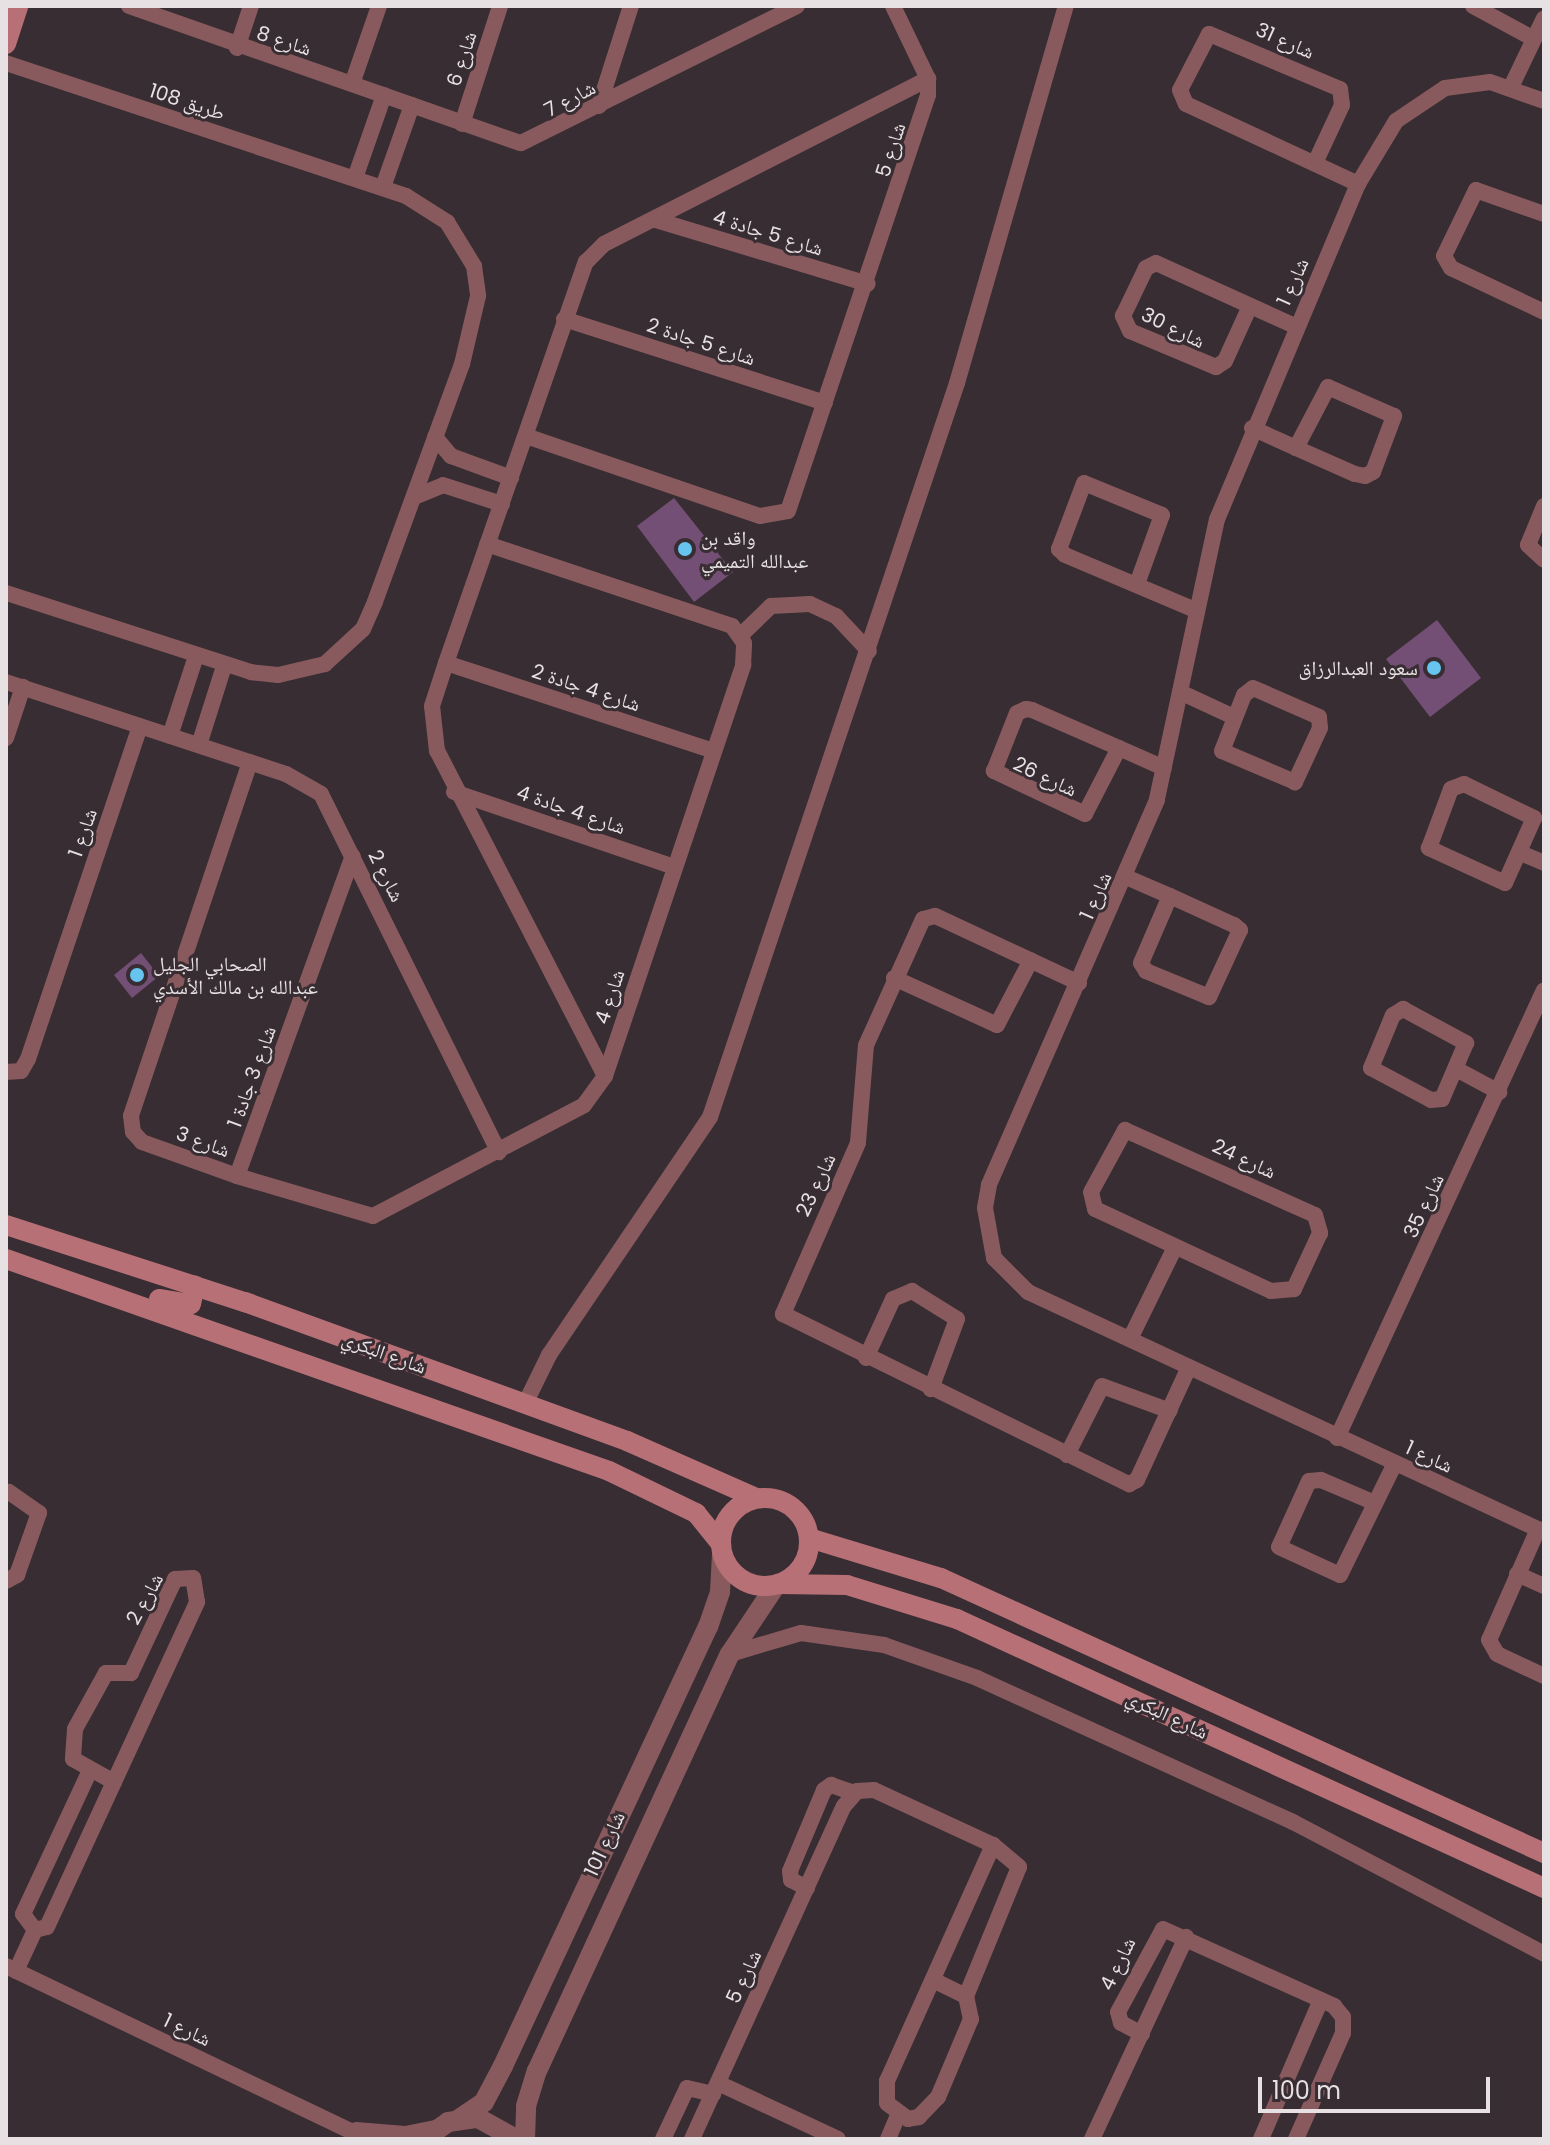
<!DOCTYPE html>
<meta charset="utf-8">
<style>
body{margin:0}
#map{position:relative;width:1550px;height:2145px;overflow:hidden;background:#372d32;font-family:Poppins,"Noto Naskh Arabic",sans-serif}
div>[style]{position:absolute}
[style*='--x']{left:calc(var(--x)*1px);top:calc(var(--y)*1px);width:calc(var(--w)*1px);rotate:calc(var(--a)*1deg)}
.building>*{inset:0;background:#744f75}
.minor>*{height:16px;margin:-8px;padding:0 8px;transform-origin:8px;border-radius:8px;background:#885a5e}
.tertiary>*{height:20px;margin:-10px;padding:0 10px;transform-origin:10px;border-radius:10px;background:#885a5e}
.secondary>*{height:20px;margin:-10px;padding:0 10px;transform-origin:10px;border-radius:10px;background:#b87077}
.secondary>.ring{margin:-10px;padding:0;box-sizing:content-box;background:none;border:20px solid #b87077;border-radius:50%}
.dots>*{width:22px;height:22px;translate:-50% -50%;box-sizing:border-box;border:4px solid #372d32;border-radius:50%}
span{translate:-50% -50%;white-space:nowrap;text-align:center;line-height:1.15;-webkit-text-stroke:6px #372d32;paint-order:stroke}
.street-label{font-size:20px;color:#e8e1e4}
.poi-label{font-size:20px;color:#e8e1e4}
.left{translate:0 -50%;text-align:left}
.right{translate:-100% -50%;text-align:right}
.frame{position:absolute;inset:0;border:8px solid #e8e1e4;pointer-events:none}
.scale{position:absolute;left:1258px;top:2077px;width:232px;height:36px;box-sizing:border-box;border:4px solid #e8e1e4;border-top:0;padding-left:10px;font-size:24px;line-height:28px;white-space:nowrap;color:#e8e1e4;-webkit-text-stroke:6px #372d32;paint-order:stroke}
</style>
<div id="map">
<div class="building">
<i style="clip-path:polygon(674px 498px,733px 572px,694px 602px,637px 526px)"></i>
<i style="clip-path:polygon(1437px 620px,1481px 678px,1430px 717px,1386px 659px)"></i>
<i style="clip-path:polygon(141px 953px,159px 976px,132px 998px,114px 975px)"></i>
</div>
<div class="minor">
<i style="--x:129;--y:6;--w:415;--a:19.3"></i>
<i style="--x:521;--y:143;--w:308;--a:-26.4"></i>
<i style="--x:1473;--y:6;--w:69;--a:28.4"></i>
<i style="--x:237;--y:48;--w:44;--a:-71.6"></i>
<i style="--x:6;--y:63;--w:422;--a:18.4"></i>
<i style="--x:406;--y:196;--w:49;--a:32.4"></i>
<i style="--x:447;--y:222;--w:52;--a:58.5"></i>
<i style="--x:474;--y:266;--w:30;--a:82"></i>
<i style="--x:478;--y:296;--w:70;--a:103.2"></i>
<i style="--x:462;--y:364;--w:253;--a:110.1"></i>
<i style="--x:375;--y:602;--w:30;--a:114"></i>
<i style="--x:363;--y:629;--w:52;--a:137.4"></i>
<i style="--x:325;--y:664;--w:48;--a:166.8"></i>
<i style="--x:278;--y:675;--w:27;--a:-174"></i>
<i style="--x:251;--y:672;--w:257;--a:-162.1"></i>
<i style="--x:352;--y:84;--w:83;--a:-70.9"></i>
<i style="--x:1511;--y:87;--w:76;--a:-64.4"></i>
<i style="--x:1544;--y:101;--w:57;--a:-160.6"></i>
<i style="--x:1490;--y:82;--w:45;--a:172.4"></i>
<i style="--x:1445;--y:88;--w:59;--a:146"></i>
<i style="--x:1396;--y:121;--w:74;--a:121.1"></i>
<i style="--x:1358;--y:184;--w:363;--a:112.8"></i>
<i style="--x:1217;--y:519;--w:287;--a:102.1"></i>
<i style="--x:1157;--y:800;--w:420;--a:113.6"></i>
<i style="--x:989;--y:1185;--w:23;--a:100"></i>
<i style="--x:985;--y:1208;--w:51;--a:79.8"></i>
<i style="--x:994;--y:1258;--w:48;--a:45"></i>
<i style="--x:1028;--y:1292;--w:569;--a:24.94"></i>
<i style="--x:599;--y:106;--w:105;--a:-72.3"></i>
<i style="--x:462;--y:124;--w:124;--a:-72.1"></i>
<i style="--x:1315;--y:163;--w:64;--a:-65"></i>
<i style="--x:1342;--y:105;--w:16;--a:-97"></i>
<i style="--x:1340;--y:89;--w:142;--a:-157.2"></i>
<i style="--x:1209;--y:34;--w:63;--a:117.4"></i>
<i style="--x:1180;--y:90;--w:15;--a:67"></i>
<i style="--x:1186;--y:104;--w:190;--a:24.9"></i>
<i style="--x:355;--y:178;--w:88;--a:-70.7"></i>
<i style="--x:383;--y:187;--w:87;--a:-70.5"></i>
<i style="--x:1544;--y:214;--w:72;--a:-160.6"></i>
<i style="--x:1476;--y:190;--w:73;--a:115.9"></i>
<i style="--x:1444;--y:256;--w:14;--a:60"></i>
<i style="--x:1451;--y:268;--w:103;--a:25.3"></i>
<i style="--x:656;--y:220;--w:221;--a:16.8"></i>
<i style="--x:1250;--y:306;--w:60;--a:114.4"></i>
<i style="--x:1225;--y:361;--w:11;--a:146"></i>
<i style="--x:1216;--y:367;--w:93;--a:-157.3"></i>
<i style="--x:1130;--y:331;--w:17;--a:-115"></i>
<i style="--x:1123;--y:316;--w:53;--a:-64.4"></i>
<i style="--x:1146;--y:268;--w:11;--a:-27"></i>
<i style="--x:1156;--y:263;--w:153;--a:24.4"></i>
<i style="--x:564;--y:319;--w:274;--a:17.8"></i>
<i style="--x:1252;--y:428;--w:48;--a:24.4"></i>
<i style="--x:1296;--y:448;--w:64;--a:23.8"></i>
<i style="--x:1355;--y:474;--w:10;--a:11"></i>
<i style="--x:1365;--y:476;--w:9;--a:-27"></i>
<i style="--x:1373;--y:472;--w:60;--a:-69.4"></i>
<i style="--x:1394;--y:416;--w:72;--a:-156.3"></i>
<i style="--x:1328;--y:387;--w:69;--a:117.7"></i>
<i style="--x:526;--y:436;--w:247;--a:18.9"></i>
<i style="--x:760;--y:516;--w:28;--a:-10"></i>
<i style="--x:788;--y:511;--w:439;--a:-71.4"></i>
<i style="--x:928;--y:95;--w:16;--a:-90"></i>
<i style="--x:928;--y:79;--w:81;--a:-115.6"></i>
<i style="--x:435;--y:437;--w:25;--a:50"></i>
<i style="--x:451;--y:456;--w:64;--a:20.1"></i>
<i style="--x:414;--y:497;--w:31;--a:-22"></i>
<i style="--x:443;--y:485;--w:62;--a:17.9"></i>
<i style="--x:1544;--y:506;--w:42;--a:112.3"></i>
<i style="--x:1528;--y:545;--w:22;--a:43"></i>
<i style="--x:1137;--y:584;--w:73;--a:-70.1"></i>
<i style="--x:1162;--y:515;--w:84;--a:-157.7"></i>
<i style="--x:1084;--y:483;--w:71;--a:110.7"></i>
<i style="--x:1059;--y:549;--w:8;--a:45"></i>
<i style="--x:1065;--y:555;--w:141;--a:22.9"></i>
<i style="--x:741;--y:635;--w:42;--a:-44"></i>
<i style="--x:771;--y:606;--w:39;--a:-3"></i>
<i style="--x:810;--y:604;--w:29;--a:25"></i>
<i style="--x:836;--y:616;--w:48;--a:46.7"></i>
<i style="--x:446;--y:663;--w:281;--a:18.2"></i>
<i style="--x:6;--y:682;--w:295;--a:18.2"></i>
<i style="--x:286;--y:774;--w:40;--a:29.7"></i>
<i style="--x:321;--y:794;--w:400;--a:63.6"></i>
<i style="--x:1253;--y:688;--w:72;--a:23.7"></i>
<i style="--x:1319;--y:717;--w:11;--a:85"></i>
<i style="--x:1320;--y:728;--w:60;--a:114.8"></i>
<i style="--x:1295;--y:782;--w:79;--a:-157"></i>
<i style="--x:1222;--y:751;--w:60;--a:-68.6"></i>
<i style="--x:1244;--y:695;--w:11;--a:-38"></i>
<i style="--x:1180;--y:692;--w:60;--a:24.8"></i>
<i style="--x:170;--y:736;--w:84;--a:-72"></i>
<i style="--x:6;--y:738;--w:54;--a:-71.6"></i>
<i style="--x:199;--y:745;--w:83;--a:-72.4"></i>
<i style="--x:1119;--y:748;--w:74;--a:117.3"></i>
<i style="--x:1085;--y:814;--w:101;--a:-154.7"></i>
<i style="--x:994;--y:771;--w:62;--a:-68.4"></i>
<i style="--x:1017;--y:713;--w:10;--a:-24"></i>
<i style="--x:1026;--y:709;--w:6;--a:9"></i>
<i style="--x:1032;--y:710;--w:95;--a:23.6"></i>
<i style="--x:1119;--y:748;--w:49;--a:24"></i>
<i style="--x:250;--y:762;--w:373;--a:108.6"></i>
<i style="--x:131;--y:1116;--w:16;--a:83"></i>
<i style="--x:133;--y:1132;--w:13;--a:48"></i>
<i style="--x:142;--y:1142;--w:101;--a:19.7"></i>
<i style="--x:237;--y:1176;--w:142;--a:16.4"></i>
<i style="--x:373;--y:1216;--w:238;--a:-27.7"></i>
<i style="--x:584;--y:1105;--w:36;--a:-54"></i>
<i style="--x:605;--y:1076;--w:434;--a:-71.4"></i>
<i style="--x:743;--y:665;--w:22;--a:-87"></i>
<i style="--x:744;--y:643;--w:21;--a:-125"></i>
<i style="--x:732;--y:626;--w:258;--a:-161.5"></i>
<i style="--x:1464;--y:784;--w:78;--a:25.9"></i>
<i style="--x:1534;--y:818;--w:71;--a:114"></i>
<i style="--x:1505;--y:883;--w:84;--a:-155.3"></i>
<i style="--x:1429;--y:848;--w:63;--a:-69.6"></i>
<i style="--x:1451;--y:789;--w:14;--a:-21"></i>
<i style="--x:454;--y:792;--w:232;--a:18.8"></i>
<i style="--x:1523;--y:854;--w:23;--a:23"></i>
<i style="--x:1126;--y:877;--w:48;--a:23.4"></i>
<i style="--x:1170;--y:896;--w:70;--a:24.4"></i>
<i style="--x:1234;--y:925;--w:8;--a:40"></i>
<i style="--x:1240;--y:930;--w:74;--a:114.8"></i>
<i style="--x:1209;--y:997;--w:68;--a:-157.6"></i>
<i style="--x:1146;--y:971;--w:9;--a:-122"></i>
<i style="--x:1141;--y:963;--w:73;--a:-66.6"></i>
<i style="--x:894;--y:978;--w:113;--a:24.5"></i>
<i style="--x:997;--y:1025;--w:73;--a:-62.4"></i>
<i style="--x:1079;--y:983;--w:159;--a:-155"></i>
<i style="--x:935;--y:916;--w:12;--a:166"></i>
<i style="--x:923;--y:919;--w:138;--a:114.3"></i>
<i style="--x:866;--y:1045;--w:98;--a:94.7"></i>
<i style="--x:858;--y:1143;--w:187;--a:113.7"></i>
<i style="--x:783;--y:1314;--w:386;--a:26.2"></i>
<i style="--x:1129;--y:1484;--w:9;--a:-27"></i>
<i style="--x:1137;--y:1480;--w:124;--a:-65.3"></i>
<i style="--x:1403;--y:1009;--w:72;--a:28.4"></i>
<i style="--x:1466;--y:1043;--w:61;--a:113.2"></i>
<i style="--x:1442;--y:1099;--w:11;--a:175"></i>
<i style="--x:1431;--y:1100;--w:68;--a:-151.9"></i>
<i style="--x:1371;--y:1068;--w:57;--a:-67.5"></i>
<i style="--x:1393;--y:1015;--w:12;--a:-31"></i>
<i style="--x:1458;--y:1070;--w:47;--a:28.2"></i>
<i style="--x:6;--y:1072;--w:15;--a:-4"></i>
<i style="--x:21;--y:1071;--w:14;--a:-60"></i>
<i style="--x:28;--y:1059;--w:351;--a:-71.4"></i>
<i style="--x:605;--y:1076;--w:366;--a:-117.3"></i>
<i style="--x:437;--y:751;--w:45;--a:-96.3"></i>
<i style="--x:432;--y:706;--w:45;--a:-72"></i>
<i style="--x:446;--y:663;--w:425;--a:-70.8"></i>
<i style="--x:586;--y:262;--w:25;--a:-45"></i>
<i style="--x:604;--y:244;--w:364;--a:-27"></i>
<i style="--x:1125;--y:1130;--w:208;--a:24.1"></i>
<i style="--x:1315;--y:1215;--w:19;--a:74"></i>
<i style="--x:1320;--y:1233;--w:62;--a:114.9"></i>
<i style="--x:1294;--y:1289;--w:23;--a:175"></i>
<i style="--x:1271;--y:1291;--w:194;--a:-155"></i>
<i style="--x:1095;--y:1209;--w:17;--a:-103"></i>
<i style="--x:1091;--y:1192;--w:71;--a:-61.3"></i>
<i style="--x:237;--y:1176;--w:340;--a:-70.1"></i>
<i style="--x:1130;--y:1339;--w:102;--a:-63.9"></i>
<i style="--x:866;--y:1358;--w:65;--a:-65.4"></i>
<i style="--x:893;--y:1299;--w:21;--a:-23"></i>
<i style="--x:912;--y:1291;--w:53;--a:31.9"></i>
<i style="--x:957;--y:1319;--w:75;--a:110.4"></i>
<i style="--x:525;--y:1404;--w:55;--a:-63.9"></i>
<i style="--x:549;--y:1355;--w:287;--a:-55.9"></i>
<i style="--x:710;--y:1117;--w:774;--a:-71.4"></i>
<i style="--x:957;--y:383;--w:392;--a:-73.9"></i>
<i style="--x:1337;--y:1438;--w:493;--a:-65.2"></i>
<i style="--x:1067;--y:1455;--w:77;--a:-63.1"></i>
<i style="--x:1102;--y:1386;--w:72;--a:20.2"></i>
<i style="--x:1375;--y:1503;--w:59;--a:-156.9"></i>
<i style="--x:1321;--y:1480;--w:12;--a:175"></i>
<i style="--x:1309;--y:1481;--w:72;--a:114.4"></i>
<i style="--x:1279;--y:1547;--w:67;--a:24.7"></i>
<i style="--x:1340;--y:1575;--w:125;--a:-63.8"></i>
<i style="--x:1538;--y:1529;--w:121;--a:113.8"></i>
<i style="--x:1489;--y:1640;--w:16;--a:60"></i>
<i style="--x:1497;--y:1654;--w:52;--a:25.1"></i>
<i style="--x:1517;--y:1574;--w:30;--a:24"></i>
<i style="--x:6;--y:1581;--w:13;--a:-29"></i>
<i style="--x:17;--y:1575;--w:66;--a:-70.5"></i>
<i style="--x:39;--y:1513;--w:37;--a:-145"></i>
<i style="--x:730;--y:1654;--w:74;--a:-16.5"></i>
<i style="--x:801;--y:1633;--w:84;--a:8.2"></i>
<i style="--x:884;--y:1645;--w:99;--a:19.5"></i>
<i style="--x:977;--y:1678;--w:347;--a:24.5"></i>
<i style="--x:1293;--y:1822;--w:284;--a:27.7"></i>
<i style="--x:807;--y:1888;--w:18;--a:-153"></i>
<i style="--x:791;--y:1880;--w:9;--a:-96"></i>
<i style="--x:790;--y:1871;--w:88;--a:-67.2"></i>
<i style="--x:824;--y:1790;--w:9;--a:-36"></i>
<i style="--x:831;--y:1785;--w:24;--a:19"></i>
<i style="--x:35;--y:1930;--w:20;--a:-127"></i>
<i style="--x:23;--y:1914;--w:159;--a:-65"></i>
<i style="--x:6;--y:1966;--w:400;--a:25.6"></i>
<i style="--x:16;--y:1971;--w:45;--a:-65.1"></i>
<i style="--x:35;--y:1930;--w:12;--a:-14"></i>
<i style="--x:47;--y:1927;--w:358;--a:-65.2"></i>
<i style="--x:197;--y:1602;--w:24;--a:-99"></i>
<i style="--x:193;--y:1578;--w:18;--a:177"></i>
<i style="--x:175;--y:1579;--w:104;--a:115.1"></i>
<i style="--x:131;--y:1673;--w:25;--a:180"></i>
<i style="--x:106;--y:1673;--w:64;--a:119"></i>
<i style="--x:75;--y:1729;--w:30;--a:94"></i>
<i style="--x:73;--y:1759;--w:47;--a:29.3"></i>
<i style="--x:933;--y:1980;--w:37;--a:26"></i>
<i style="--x:966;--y:1996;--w:24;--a:78"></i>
<i style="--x:971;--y:2019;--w:85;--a:112.9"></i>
<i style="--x:938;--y:2097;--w:28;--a:134"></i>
<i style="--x:919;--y:2117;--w:11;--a:170"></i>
<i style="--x:908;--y:2119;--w:26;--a:-143"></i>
<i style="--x:887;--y:2103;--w:22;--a:-90"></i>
<i style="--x:887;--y:2081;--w:259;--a:-65.8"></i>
<i style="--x:1142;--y:2034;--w:24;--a:-152"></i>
<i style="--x:1121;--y:2023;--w:11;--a:-105"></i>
<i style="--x:1118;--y:2012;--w:94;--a:-61.5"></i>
<i style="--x:1163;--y:1929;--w:188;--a:24.2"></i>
<i style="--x:1334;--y:2006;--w:14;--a:51"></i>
<i style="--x:1343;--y:2017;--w:16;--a:90"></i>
<i style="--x:1343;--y:2033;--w:116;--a:113.9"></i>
<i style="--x:718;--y:2083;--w:132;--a:25"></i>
<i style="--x:356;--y:2130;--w:49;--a:4.7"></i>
<i style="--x:405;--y:2134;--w:32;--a:-11"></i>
<i style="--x:663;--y:2139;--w:56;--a:-64.8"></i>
<i style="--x:687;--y:2088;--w:27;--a:13"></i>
<i style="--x:692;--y:2139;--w:366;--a:-65.5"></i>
<i style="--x:844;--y:1806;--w:20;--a:-49"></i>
<i style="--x:857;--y:1791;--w:17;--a:-3"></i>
<i style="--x:874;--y:1790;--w:131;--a:24.8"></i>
<i style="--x:993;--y:1845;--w:34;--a:40"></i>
<i style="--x:1019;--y:1867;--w:139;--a:112.3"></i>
<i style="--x:888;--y:2139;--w:25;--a:-67"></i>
<i style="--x:1092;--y:2139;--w:223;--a:-65"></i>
<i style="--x:1261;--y:2139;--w:151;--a:-66.7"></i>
</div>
<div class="tertiary">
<i style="--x:459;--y:2119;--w:30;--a:-34"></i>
<i style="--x:484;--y:2102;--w:41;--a:-62.2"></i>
<i style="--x:503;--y:2066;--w:485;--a:-65"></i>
<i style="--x:708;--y:1627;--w:37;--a:-71"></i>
<i style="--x:720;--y:1592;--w:39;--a:-87"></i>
<i style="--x:424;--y:2139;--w:29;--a:-35"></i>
<i style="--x:448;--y:2122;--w:30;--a:-8"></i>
<i style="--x:478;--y:2118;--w:43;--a:28.9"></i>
<i style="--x:525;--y:2139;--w:33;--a:-88"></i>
<i style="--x:526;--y:2106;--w:37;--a:-73"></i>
<i style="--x:537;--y:2071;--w:459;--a:-65.2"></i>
<i style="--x:730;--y:1654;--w:83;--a:-56.3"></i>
</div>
<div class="secondary">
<i style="--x:6;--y:44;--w:40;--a:-72"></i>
<i style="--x:6;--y:1225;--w:251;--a:17.9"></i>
<i style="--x:245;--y:1302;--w:407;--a:20"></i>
<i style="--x:627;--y:1441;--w:141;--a:23.8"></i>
<i style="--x:6;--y:1259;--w:639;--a:19.37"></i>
<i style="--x:609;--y:1471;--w:97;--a:25.8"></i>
<i style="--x:696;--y:1513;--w:40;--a:51"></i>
<i style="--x:159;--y:1299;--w:32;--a:9"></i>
<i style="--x:191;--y:1304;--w:19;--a:-78"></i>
<i class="ring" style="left:721px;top:1498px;width:68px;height:68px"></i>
<i style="--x:809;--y:1538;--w:138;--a:16.9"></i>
<i style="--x:941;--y:1578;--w:663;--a:24.52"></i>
<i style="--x:779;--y:1584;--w:68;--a:0.8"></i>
<i style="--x:847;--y:1585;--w:115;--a:17.2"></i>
<i style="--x:957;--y:1619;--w:646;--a:24.62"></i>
</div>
<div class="dots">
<i style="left:685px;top:549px;background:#67c4ef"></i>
<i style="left:1434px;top:668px;background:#67c4ef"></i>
<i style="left:137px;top:975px;background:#67c4ef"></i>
</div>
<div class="street-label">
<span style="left:284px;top:41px;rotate:18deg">شارع 8</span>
<span style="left:1285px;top:41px;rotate:24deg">شارع 31</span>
<span style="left:462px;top:59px;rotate:-72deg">شارع 6</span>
<span style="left:570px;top:99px;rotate:-28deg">شارع 7</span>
<span style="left:187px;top:102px;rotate:18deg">طريق 108</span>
<span style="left:891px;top:150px;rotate:-72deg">شارع 5</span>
<span style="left:768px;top:233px;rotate:17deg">شارع 5 جادة 4</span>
<span style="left:1293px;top:282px;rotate:-66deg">شارع 1</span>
<span style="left:1173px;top:328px;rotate:26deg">شارع 30</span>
<span style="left:701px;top:342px;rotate:18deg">شارع 5 جادة 2</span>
<span style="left:586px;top:688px;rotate:18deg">شارع 4 جادة 2</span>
<span style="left:1045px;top:777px;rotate:25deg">شارع 26</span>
<span style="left:571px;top:810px;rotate:19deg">شارع 4 جادة 4</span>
<span style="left:83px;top:833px;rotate:-71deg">شارع 1</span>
<span style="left:386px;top:876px;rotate:63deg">شارع 2</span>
<span style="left:1096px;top:896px;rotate:-66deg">شارع 1</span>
<span style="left:610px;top:997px;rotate:-72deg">شارع 4</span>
<span style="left:252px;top:1077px;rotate:-70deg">شارع 3 جادة 1</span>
<span style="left:203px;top:1142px;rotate:20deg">شارع 3</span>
<span style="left:1244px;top:1159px;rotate:25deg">شارع 24</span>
<span style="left:816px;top:1185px;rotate:-65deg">شارع 23</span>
<span style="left:1424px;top:1206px;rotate:-65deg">شارع 35</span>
<span style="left:384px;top:1353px;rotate:20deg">شارع البكري</span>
<span style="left:1429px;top:1457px;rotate:25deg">شارع 1</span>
<span style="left:145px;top:1599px;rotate:-61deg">شارع 2</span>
<span style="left:1167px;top:1715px;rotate:25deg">شارع البكري</span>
<span style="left:605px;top:1844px;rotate:-65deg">شارع 101</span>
<span style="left:1118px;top:1964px;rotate:-64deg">شارع 4</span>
<span style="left:744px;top:1977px;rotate:-65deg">شارع 5</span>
<span style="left:187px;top:2030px;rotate:26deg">شارع 1</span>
</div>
<div class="poi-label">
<span class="left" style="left:701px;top:550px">واقد بن<br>عبدالله التميمي</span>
<span class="right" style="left:1418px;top:668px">سعود العبدالرزاق</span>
<span class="left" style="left:153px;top:976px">الصحابي الجليل<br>عبدالله بن مالك الأسدي</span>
</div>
<div class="frame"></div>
<div class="scale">100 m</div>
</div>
